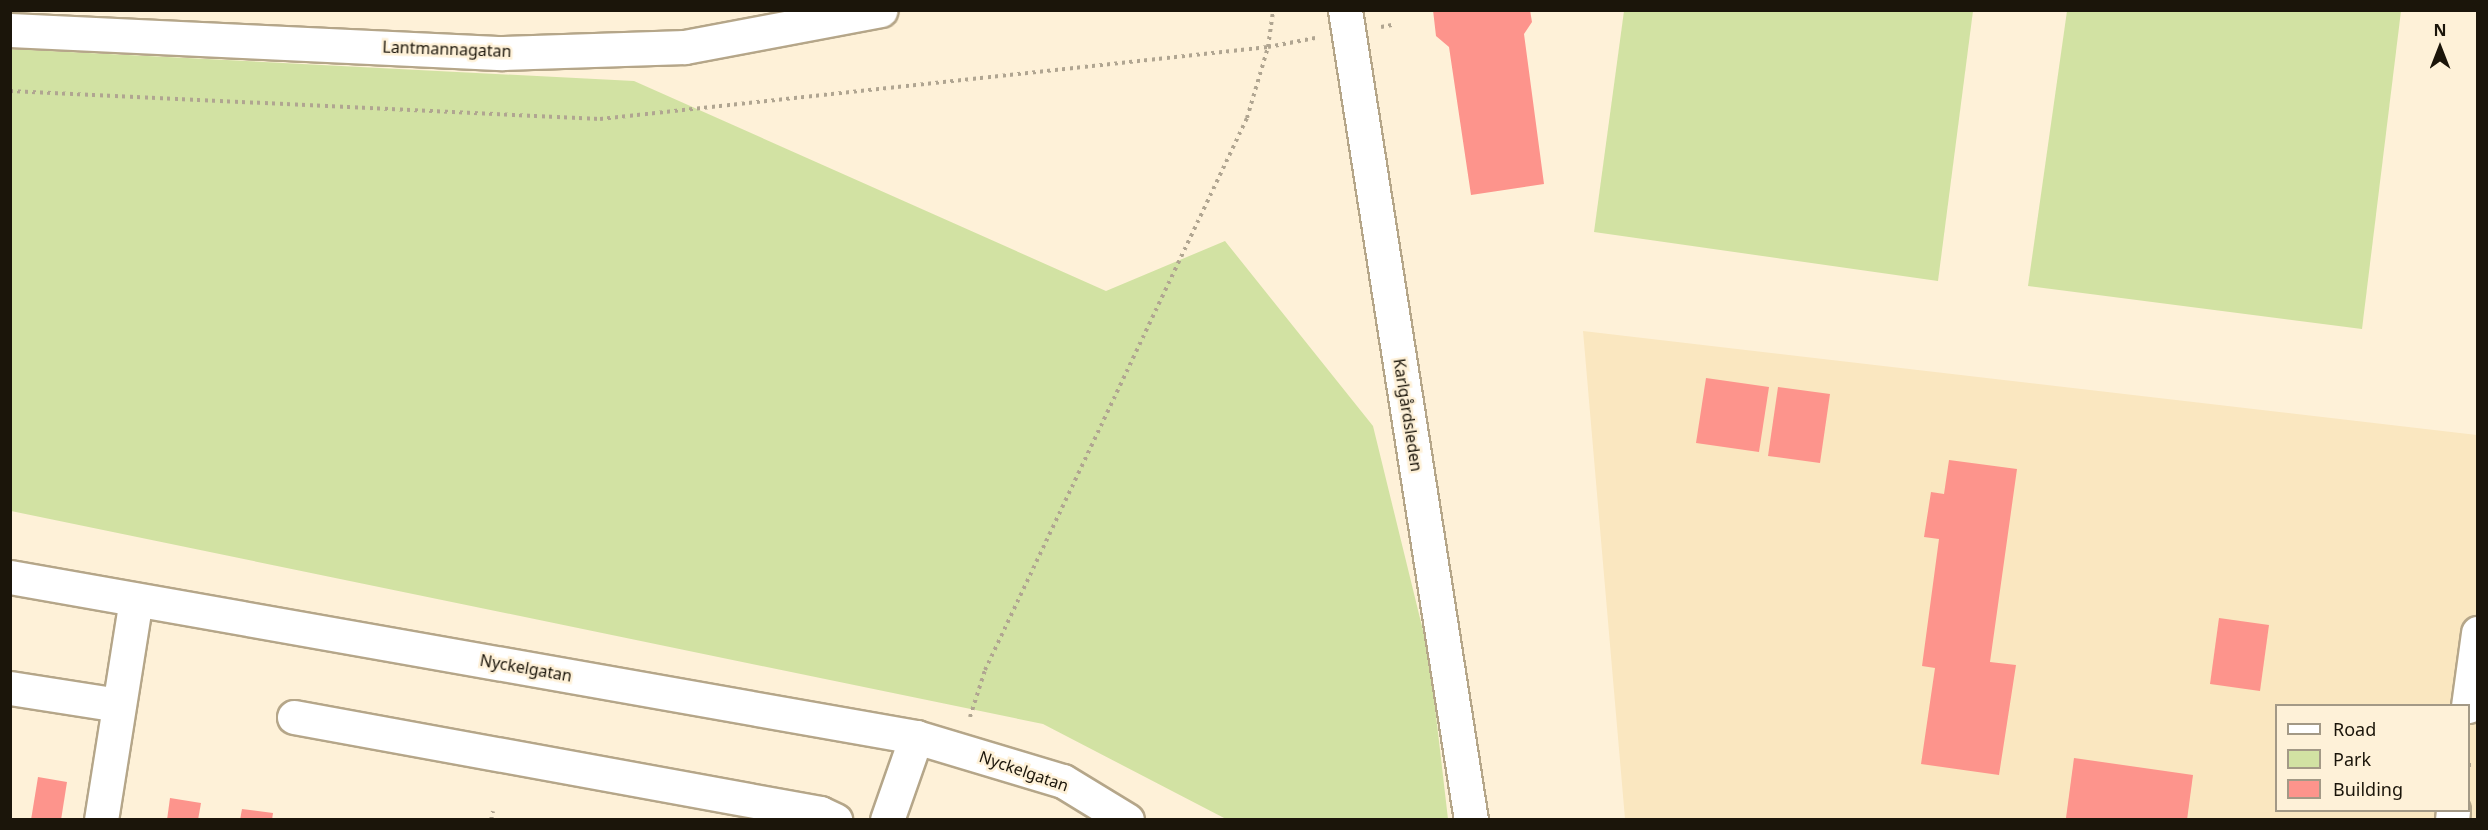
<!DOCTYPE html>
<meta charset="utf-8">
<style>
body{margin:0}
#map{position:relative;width:2488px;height:830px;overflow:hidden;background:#fef1d8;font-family:"Noto Sans",sans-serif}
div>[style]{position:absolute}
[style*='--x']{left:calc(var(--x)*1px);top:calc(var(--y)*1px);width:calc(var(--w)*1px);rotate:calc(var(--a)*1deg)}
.built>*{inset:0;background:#fae7c0}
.green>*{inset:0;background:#d2e2a3}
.building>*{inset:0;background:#fd948c}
.path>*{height:4px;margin-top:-2px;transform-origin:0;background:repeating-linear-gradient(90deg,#b0a591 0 3px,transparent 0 7.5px)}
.roads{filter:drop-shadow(2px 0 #b5a689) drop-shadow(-2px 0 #b5a689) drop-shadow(0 2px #b5a689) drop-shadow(0 -2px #b5a689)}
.minor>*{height:33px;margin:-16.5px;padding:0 16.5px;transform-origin:16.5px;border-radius:16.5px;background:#fff}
span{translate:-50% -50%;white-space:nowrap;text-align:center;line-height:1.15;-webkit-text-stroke:5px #fef1d8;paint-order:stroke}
.street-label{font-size:16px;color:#1b150a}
.frame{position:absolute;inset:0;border:12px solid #1b150a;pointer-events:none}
.legend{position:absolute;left:2275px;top:704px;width:195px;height:108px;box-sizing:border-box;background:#fef1d8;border:2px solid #a39986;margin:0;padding:8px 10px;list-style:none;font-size:18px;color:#1b150a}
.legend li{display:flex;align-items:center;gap:12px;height:30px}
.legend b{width:30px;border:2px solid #a39986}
.north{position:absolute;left:2410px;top:18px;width:60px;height:60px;-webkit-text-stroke:4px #fef1d8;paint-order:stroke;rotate:0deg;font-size:16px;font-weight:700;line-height:24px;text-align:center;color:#1b150a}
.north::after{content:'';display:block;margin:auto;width:21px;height:27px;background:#1b150a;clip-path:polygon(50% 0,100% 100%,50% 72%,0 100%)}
</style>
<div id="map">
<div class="built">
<i style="clip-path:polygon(evenodd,1583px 331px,2477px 435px,2477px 819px,1625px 819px,1583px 331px,2276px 706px,2468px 706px,2468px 810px,2276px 810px,2276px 706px)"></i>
</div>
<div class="green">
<i style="clip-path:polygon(1624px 11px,1973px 11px,1938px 281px,1594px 232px)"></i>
<i style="clip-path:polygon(2067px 11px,2401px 11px,2362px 329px,2028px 286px)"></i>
<i style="clip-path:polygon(10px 49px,634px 81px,1106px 291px,1225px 241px,1373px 426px,1429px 655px,1448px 819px,1226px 819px,1043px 724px,11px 511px)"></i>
</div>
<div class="building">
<i style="clip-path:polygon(1433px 10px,1530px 10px,1532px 22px,1524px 34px,1544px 184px,1471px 195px,1449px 47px,1436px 36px)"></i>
<i style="clip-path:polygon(1706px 378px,1769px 387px,1759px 452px,1696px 443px)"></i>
<i style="clip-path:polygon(1778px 387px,1830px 394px,1820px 463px,1768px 456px)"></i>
<i style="clip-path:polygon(1949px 460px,2017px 469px,1990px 662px,2016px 665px,1999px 775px,1921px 764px,1935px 668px,1922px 666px,1939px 539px,1924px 537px,1931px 492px,1944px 494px)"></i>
<i style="clip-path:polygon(2219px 618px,2269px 625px,2260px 691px,2210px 684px)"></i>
<i style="clip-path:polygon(2074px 758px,2193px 775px,2187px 820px,2066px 818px)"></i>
<i style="clip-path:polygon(38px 777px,67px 782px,61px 820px,31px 820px)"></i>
<i style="clip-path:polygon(170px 798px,201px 803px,198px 820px,167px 820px)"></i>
<i style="clip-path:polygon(242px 809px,273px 813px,272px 820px,240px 820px)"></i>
</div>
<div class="path">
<i style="--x:1381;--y:27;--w:11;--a:-10"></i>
<i style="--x:10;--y:91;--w:591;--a:2.72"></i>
<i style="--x:600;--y:119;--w:672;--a:-6.15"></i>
<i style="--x:1268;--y:47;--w:48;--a:-10.8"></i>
<i style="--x:970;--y:717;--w:49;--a:-72.3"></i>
<i style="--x:985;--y:670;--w:611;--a:-64.61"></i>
<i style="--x:1247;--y:118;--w:74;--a:-73.5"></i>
<i style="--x:1268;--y:47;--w:37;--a:-82"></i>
<i style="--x:2468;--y:765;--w:10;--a:0"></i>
<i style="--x:491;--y:820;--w:9;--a:-77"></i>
</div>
<div class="roads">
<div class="minor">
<i style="--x:1345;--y:10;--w:820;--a:81.16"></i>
<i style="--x:10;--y:30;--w:493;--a:2.7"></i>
<i style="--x:502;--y:53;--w:183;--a:-1.9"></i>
<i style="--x:685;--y:47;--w:199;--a:-10.7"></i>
<i style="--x:10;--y:577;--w:920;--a:10.02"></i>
<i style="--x:916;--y:737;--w:153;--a:16.7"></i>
<i style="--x:1063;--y:781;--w:75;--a:31.4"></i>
<i style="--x:10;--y:688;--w:110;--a:8.9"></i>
<i style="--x:2468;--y:706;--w:74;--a:-82.2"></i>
<i style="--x:294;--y:717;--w:535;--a:10.34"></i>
<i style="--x:820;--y:813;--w:17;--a:25"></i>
<i style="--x:101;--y:820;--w:223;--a:-81"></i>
<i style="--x:887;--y:820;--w:88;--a:-70.7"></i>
<i style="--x:2452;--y:820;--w:10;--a:-84"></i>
</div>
</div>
<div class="street-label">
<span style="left:447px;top:49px;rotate:2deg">Lantmannagatan</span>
<span style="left:1408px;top:415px;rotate:81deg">Karlgårdsleden</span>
<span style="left:526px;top:668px;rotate:10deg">Nyckelgatan</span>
<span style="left:1024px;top:771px;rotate:19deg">Nyckelgatan</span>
</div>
<div class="frame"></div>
<ul class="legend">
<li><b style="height:8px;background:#fff"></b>Road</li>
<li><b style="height:16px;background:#d2e2a3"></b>Park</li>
<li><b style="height:16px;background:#fd948c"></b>Building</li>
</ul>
<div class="north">N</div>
</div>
